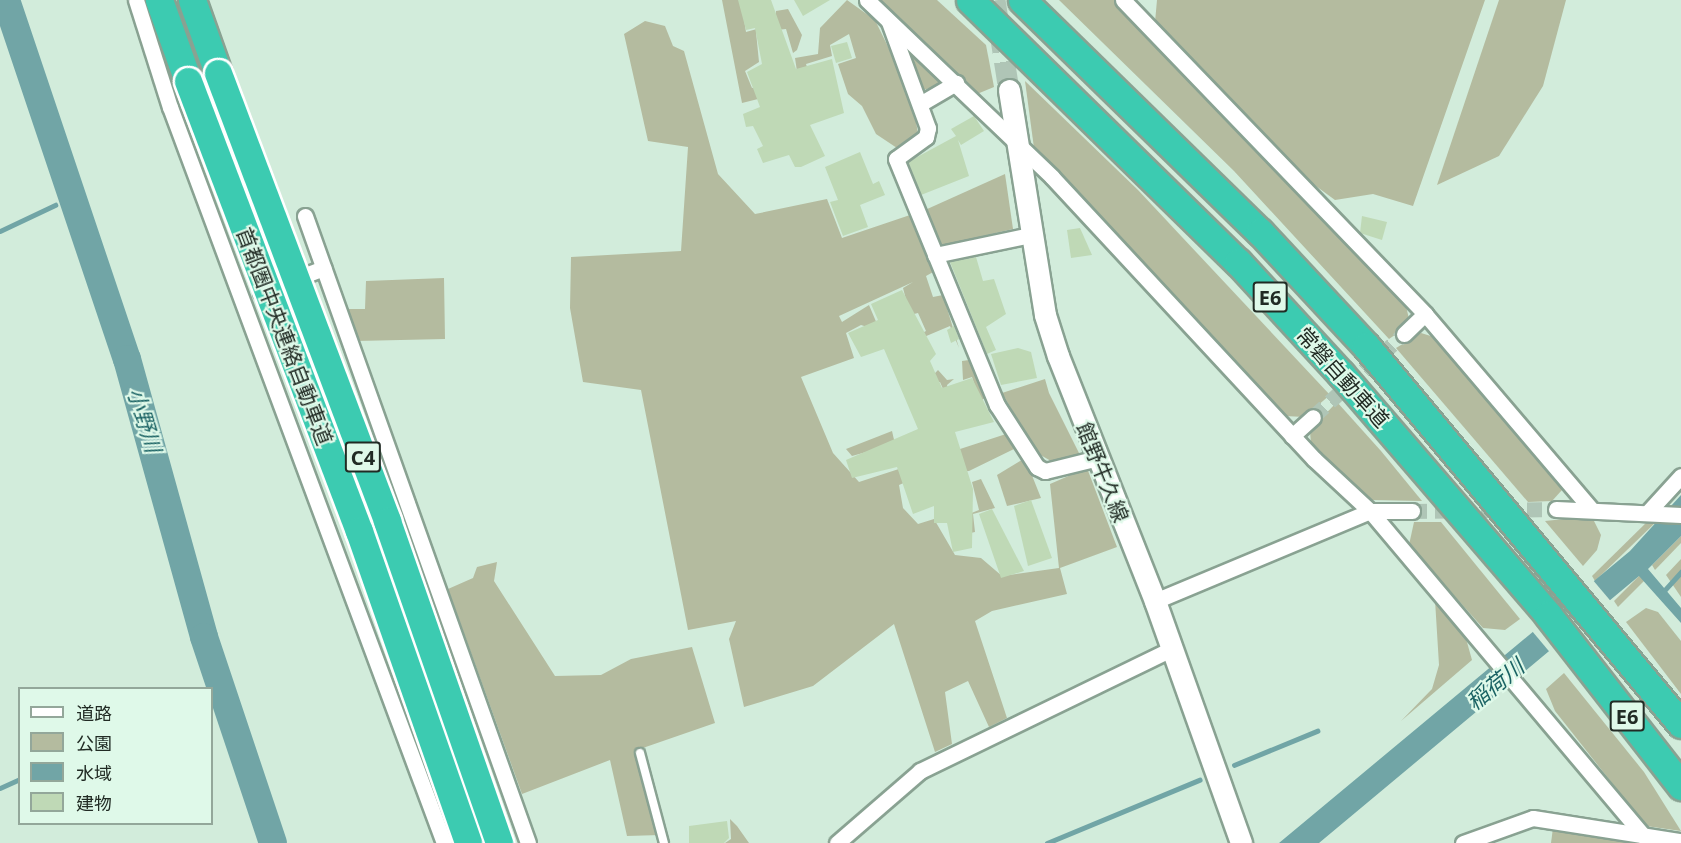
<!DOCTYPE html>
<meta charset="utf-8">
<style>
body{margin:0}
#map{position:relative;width:1681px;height:843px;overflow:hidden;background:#d2ecdb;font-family:"Noto Sans","Noto Sans JP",sans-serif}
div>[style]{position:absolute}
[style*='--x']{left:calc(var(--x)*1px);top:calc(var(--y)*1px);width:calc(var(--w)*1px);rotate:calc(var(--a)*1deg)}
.green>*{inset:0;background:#b4bb9f}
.water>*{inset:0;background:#71a5a6}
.pier>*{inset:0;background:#d2ecdb}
.stream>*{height:4.5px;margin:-2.25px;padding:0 2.25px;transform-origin:2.25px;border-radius:2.25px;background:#71a5a6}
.river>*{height:28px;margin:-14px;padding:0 14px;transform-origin:14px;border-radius:14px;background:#71a5a6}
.building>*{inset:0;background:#bfd9b6}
.minor-tunnel>*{height:15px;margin-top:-7.5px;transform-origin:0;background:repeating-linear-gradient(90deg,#afc5b6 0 15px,transparent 0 23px)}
.secondary-tunnel>*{height:21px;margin-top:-10.5px;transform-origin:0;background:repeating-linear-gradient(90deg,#afc5b6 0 21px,transparent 0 31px)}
.roads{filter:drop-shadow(2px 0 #89a292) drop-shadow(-2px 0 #89a292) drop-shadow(0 2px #89a292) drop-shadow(0 -2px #89a292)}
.service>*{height:8px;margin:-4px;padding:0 4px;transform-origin:4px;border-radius:4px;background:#fff}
.minor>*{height:15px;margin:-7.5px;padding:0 7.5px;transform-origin:7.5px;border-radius:7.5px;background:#fff}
.secondary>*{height:21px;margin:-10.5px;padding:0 10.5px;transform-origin:10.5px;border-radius:10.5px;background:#fff}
.motorway>*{height:27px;margin:-13.5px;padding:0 13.5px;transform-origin:13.5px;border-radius:13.5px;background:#3ccbb1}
.bridges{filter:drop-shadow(2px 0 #fff) drop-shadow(-2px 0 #fff) drop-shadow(0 2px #fff) drop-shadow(0 -2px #fff)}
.motorway-bridge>*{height:27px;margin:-13.5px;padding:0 13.5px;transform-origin:13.5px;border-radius:13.5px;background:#3ccbb1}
span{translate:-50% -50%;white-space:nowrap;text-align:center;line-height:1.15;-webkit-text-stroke:4.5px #dff9e9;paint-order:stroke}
.shield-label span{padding:2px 4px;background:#dff9e9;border:2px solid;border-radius:4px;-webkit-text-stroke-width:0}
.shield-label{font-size:20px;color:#212b24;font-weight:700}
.street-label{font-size:21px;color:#212b24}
.water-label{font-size:22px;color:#1b6364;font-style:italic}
.legend{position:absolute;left:18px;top:687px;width:195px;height:138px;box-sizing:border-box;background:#dff9e9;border:2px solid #93a79a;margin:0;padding:8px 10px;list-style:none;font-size:18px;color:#212b24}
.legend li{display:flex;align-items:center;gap:12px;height:30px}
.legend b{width:30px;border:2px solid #93a79a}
</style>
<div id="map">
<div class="green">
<i style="clip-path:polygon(722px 0,741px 0,746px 32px,775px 24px,776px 11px,788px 9px,802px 35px,797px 50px,793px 53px,786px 29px,756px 32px,759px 62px,745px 71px,752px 88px,775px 83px,778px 94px,742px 103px)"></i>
<i style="clip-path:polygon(847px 0,875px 20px,911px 94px,918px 133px,897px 148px,876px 134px,862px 106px,848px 94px,838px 64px,856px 58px,849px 34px,830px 45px,832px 56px,806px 64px,813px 86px,798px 78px,795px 58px,818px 54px,820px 28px)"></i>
<i style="clip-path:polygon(876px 0,937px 0,986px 45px,994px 87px,977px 94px)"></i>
<i style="clip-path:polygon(1059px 0,1114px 0,1406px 306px,1409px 319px,1402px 330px,1389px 339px,1234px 171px)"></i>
<i style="clip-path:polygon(1157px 0,1485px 0,1413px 206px,1373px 194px,1335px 200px,1294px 170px,1155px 22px)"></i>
<i style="clip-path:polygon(1499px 0,1566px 0,1543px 86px,1499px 156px,1437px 185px)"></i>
<i style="clip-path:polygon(645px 21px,665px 26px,673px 46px,684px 51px,718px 174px,755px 214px,827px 199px,842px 238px,913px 214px,935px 271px,926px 276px,933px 297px,943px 295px,959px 348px,950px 326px,886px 353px,926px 331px,918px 313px,910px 315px,903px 288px,913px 282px,839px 316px,842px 322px,869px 305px,880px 331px,861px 325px,846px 333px,854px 358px,801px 377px,833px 453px,859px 482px,1006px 434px,1014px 449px,969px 471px,924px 474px,899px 485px,903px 508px,918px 524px,934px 519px,955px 555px,981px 558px,1002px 576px,1059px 568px,1050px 484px,1087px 468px,1117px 547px,1060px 568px,1067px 594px,992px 611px,975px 621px,1007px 718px,989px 727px,968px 681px,945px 692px,952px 744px,935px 752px,894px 624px,813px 686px,744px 707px,729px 639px,736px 621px,688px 630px,641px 390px,583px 382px,570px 308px,571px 257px,681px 251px,688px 147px,648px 141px,624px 34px)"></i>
<i style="clip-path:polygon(903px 45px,942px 79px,940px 86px,922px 90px)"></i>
<i style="clip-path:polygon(1025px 81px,1138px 190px,1330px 395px,1304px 417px,1285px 416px,1034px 148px)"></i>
<i style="clip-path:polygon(1005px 174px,1013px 229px,939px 246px,925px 210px)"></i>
<i style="clip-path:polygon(444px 278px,445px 339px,356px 341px,346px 309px,365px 309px,366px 281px)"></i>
<i style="clip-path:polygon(1421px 333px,1434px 337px,1558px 473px,1562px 490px,1552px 501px,1528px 502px,1396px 348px)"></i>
<i style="clip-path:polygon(969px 360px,987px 397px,980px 401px,972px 377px,963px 380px,962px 361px)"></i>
<i style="clip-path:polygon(938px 370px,947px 380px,954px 379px,947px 385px,951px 407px,940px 382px,923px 386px)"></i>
<i style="clip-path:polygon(1045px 379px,1049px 393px,1081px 457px,1051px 461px,1037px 453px,1002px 393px)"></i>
<i style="clip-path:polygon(1337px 402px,1381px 451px,1422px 501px,1371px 500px,1311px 445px,1310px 430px)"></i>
<i style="clip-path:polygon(892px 431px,895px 444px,852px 456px,846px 449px)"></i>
<i style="clip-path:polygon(1025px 458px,1041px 498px,1007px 506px,997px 475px)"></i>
<i style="clip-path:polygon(981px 479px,995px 508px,973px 514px,975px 532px,952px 537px,959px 518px,979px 510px,972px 482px)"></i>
<i style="clip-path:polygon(1583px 517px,1594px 521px,1601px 535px,1597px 550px,1583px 566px,1545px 521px)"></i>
<i style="clip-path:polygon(1651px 518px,1658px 520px,1595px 581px,1592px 576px)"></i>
<i style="clip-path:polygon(1414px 522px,1441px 522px,1520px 619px,1505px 630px,1483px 628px,1409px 545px)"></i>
<i style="clip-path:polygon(1681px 536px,1681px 543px,1655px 570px,1652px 565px)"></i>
<i style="clip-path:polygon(1681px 559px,1681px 597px,1666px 575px)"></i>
<i style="clip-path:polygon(497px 562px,494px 581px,555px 676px,601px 675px,631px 659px,692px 647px,715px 723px,637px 750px,660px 835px,627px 836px,610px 760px,522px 794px,448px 589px,473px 578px,477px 567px)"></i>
<i style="clip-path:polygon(1642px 573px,1647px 578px,1618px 607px,1614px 601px)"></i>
<i style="clip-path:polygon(1435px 600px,1463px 628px,1472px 660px,1401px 721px,1432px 689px,1439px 665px)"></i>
<i style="clip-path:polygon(1646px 608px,1658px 612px,1681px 641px,1681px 694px,1626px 622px)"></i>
<i style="clip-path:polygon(1564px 673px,1644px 772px,1681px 831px,1646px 826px,1555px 711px,1546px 689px)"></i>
<i style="clip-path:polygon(730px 819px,737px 826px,749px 843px,725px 843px,731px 839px)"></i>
<i style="clip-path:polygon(1553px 828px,1631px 841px,1633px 843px,1551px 843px)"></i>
</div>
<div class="water">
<i style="clip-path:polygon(1681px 495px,1681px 536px,1648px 569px,1681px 608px,1681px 623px,1639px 576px,1319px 843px,1279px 843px,1630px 551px)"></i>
</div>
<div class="pier">
<i style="clip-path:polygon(1592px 579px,1614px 605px,1553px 656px,1532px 631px)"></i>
</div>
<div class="stream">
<i style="--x:70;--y:196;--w:4;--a:-34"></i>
<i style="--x:0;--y:231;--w:61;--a:-25.3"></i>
<i style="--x:1663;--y:592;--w:27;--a:-48"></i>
<i style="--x:1234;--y:765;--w:90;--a:-22.3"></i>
<i style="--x:0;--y:788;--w:22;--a:-24"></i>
<i style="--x:1047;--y:843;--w:165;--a:-22.5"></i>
</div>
<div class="river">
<i style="--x:6;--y:0;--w:379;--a:71.4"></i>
<i style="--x:127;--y:359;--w:288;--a:74.5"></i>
<i style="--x:204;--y:637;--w:217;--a:71.5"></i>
</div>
<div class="building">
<i style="clip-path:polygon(738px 0,771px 0,796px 69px,832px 59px,844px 113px,810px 125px,825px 156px,801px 167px,795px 167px,789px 155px,763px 163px,757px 149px,763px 146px,753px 126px,746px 127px,743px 114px,760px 107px,747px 72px,762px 64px,755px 28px,746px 30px)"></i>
<i style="clip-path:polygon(794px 0,830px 0,803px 16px)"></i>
<i style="clip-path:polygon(847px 42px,852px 58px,836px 63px,831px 46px)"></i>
<i style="clip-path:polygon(974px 116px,984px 131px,961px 145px,958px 140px,969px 176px,921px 195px,908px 162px,956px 136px,951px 129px)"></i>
<i style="clip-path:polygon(860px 152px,873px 184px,879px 181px,885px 195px,860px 205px,868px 227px,843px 236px,830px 202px,838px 200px,825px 167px)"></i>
<i style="clip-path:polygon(1362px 216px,1387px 222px,1382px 240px,1360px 233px)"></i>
<i style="clip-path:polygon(1080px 228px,1092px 255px,1071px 258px,1067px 230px)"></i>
<i style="clip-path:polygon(976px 257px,983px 281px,994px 279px,1006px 314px,986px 327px,996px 350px,987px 354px,950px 262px)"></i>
<i style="clip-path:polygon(902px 290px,936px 354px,930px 361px,942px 388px,972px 378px,994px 422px,955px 432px,973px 489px,972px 548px,953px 552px,947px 523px,934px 523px,934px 506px,913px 514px,897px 467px,852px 478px,846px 460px,918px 429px,884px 349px,861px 357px,848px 333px,878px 320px,871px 304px)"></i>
<i style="clip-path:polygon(954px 326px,959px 339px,951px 343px,947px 330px)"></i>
<i style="clip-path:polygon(1018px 348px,1031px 352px,1037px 378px,1001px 385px,991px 354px)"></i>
<i style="clip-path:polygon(1031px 500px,1052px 558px,1028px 566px,1014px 506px)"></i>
<i style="clip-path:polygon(992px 509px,1024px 571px,1001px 578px,979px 514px)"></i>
<i style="clip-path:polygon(727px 821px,729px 838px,724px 843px,689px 843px,689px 826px)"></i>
</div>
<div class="minor-tunnel">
<i style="--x:1313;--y:417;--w:123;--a:-42.4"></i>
<i style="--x:1412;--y:511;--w:144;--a:-0.8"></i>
</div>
<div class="secondary-tunnel">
<i style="--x:995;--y:0;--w:91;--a:81.2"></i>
</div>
<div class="roads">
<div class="service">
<i style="--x:640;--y:753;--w:93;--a:75.1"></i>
</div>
<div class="minor">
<i style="--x:136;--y:0;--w:112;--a:72.4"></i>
<i style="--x:170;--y:107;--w:785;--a:69.58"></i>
<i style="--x:867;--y:0;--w:256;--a:43.7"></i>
<i style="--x:1052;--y:177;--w:385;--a:47.1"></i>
<i style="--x:1314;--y:459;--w:76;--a:42.9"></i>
<i style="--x:1370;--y:511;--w:434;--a:49.9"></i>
<i style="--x:1123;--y:0;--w:436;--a:46.1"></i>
<i style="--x:1425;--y:314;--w:257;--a:49.6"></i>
<i style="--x:889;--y:22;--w:113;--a:69.8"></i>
<i style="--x:928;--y:128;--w:9;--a:103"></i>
<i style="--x:926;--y:137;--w:37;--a:144"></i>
<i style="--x:896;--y:159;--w:266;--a:67.7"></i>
<i style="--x:997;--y:405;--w:74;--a:57.2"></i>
<i style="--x:1037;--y:467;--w:9;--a:27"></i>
<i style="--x:1045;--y:471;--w:55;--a:-13.8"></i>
<i style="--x:920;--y:104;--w:42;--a:-30.3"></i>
<i style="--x:305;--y:216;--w:665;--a:70.42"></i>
<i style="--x:935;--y:255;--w:98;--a:-11.8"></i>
<i style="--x:261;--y:292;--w:67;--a:-20.9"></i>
<i style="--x:1404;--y:334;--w:29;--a:-44"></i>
<i style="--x:1292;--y:436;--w:28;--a:-42"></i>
<i style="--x:1556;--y:509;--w:125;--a:2.7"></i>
<i style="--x:1648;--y:512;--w:49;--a:-47.5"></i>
<i style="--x:1155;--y:601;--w:233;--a:-22.7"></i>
<i style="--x:1370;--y:511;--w:42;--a:0"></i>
<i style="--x:837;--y:843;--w:110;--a:-40.9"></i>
<i style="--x:920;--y:771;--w:281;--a:-25.9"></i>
<i style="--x:1463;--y:843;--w:74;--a:-19.7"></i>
<i style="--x:1533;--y:818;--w:149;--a:8.9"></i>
</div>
<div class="secondary">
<i style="--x:1009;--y:90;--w:228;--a:80.9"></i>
<i style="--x:1045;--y:315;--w:43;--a:72.4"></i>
<i style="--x:1058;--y:356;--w:264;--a:68.4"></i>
<i style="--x:1155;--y:601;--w:257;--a:70.4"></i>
</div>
<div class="motorway">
<i style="--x:159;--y:0;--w:86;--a:70.3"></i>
<i style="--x:192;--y:0;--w:77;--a:70.4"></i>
<i style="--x:970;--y:0;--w:375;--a:44.4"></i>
<i style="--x:1238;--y:262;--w:152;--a:47.4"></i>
<i style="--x:1341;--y:374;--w:318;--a:49.3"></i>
<i style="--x:1548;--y:615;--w:217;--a:52.1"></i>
<i style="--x:1022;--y:0;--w:332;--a:44.3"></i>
<i style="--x:1260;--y:232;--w:156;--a:47.1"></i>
<i style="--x:1366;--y:346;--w:492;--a:50.2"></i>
</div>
</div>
<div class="bridges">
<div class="motorway-bridge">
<i style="--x:218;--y:73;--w:479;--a:69.3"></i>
<i style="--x:387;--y:521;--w:341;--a:70.8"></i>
<i style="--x:188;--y:81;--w:481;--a:69.2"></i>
<i style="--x:359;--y:531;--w:330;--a:70.7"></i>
</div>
</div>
<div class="shield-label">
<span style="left:1270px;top:297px">E6</span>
<span style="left:363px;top:457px">C4</span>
<span style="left:1627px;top:716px">E6</span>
</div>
<div class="street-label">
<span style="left:285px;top:336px;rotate:69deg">首都圏中央連絡自動車道</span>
<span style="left:1343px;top:377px;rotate:48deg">常磐自動車道</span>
<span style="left:1103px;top:472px;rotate:68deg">館野牛久線</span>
</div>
<div class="water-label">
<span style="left:145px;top:420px;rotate:73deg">小野川</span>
<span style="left:1495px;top:684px;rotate:-39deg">稲荷川</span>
</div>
<ul class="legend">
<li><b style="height:8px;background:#fff"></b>道路</li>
<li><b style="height:16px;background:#b4bb9f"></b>公園</li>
<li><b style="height:16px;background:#71a5a6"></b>水域</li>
<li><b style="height:16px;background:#bfd9b6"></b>建物</li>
</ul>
</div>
